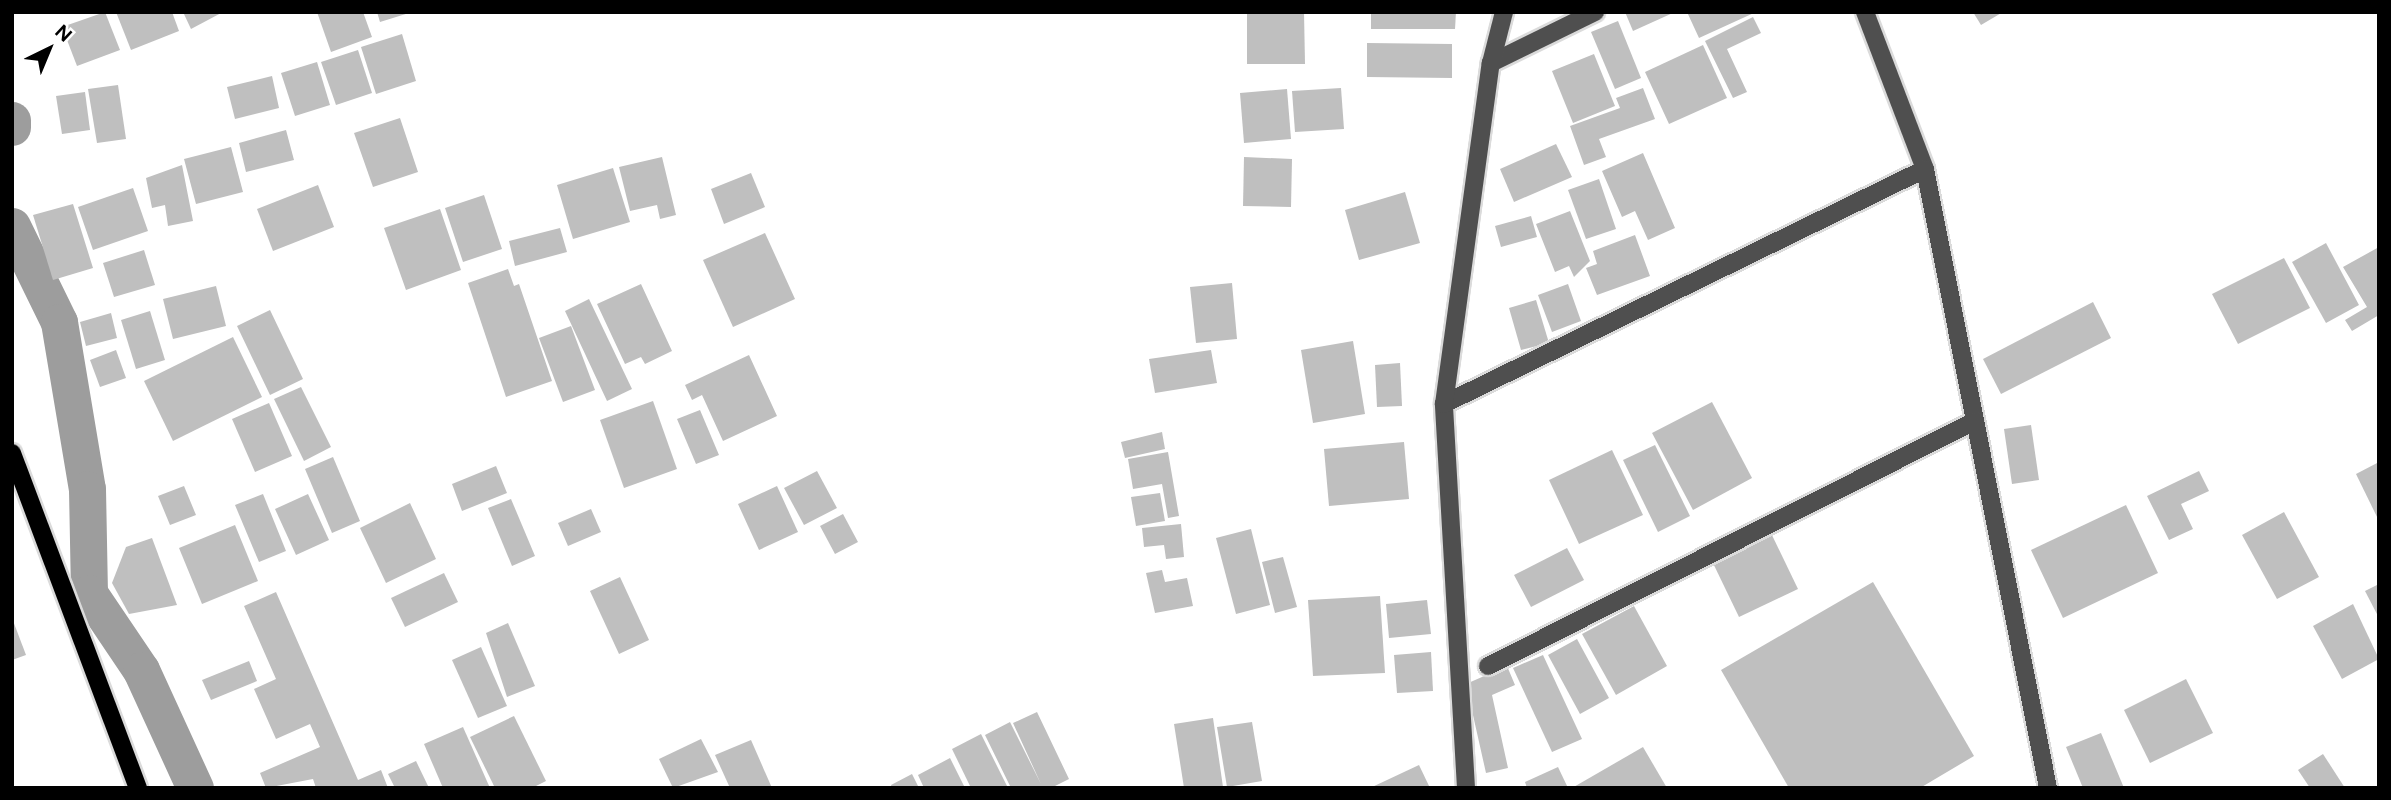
<!DOCTYPE html>
<style>
body{margin:0}
#map{position:relative;width:2391px;height:800px;overflow:hidden;background:#fff;font-family:Figtree,sans-serif}
div>[style]{position:absolute}
[style*='--x']{left:calc(var(--x)*1px);top:calc(var(--y)*1px);width:calc(var(--w)*1px);rotate:calc(var(--a)*1deg)}
.canal>*{height:37px;margin:-18.5px;padding:0 18.5px;transform-origin:18.5px;border-radius:18.5px;background:#9d9d9d}
.building>*{inset:0;background:#bfbfbf}
.roads{filter:drop-shadow(2px 0 #dbdbdb) drop-shadow(-2px 0 #dbdbdb) drop-shadow(0 2px #dbdbdb) drop-shadow(0 -2px #dbdbdb)}
.minor>*{height:18px;margin:-9px;padding:0 9px;transform-origin:9px;border-radius:9px;background:#4f4f4f}
.major>*{height:18px;margin:-9px;padding:0 9px;transform-origin:9px;border-radius:9px;background:#000}
span{translate:-50% -50%;white-space:nowrap;text-align:center;line-height:1.15;-webkit-text-stroke:5px #fff;paint-order:stroke}
.frame{position:absolute;inset:0;border:14px solid #000;pointer-events:none}
.north{position:absolute;left:14px;top:14px;width:70px;height:70px;-webkit-text-stroke:5px #fff;paint-order:stroke;rotate:43deg;font-size:19px;font-weight:700;line-height:28px;text-align:center;color:#000}
.north::after{content:'';display:block;margin:auto;width:24px;height:32px;background:#000;clip-path:polygon(50% 0,100% 100%,50% 72%,0 100%)}
</style>
<div id="map">
<div class="canal">
<i style="--x:12;--y:120;--w:7;--a:90"></i>
<i style="--x:12;--y:226;--w:107;--a:63.9"></i>
<i style="--x:59;--y:322;--w:169;--a:80.5"></i>
<i style="--x:87;--y:489;--w:104;--a:88.9"></i>
<i style="--x:89;--y:593;--w:93;--a:56"></i>
<i style="--x:141;--y:670;--w:130;--a:65.4"></i>
</div>
<div class="building">
<i style="clip-path:polygon(105px 12px,120px 50px,77px 66px,62px 27px)"></i>
<i style="clip-path:polygon(116px 12px,172px 12px,179px 31px,131px 50px)"></i>
<i style="clip-path:polygon(183px 12px,223px 12px,191px 29px)"></i>
<i style="clip-path:polygon(317px 12px,363px 12px,372px 37px,331px 52px)"></i>
<i style="clip-path:polygon(377px 12px,409px 12px,409px 13px,380px 22px)"></i>
<i style="clip-path:polygon(1247px 12px,1304px 12px,1305px 64px,1247px 64px)"></i>
<i style="clip-path:polygon(1371px 12px,1456px 12px,1455px 29px,1371px 29px)"></i>
<i style="clip-path:polygon(1625px 12px,1675px 12px,1633px 31px)"></i>
<i style="clip-path:polygon(1687px 12px,1756px 12px,1699px 38px)"></i>
<i style="clip-path:polygon(1973px 12px,2003px 12px,1981px 25px)"></i>
<i style="clip-path:polygon(1753px 17px,1761px 33px,1727px 49px,1747px 92px,1733px 98px,1705px 41px)"></i>
<i style="clip-path:polygon(1618px 21px,1641px 78px,1615px 89px,1591px 32px)"></i>
<i style="clip-path:polygon(402px 34px,416px 81px,376px 94px,361px 47px)"></i>
<i style="clip-path:polygon(1367px 43px,1452px 44px,1452px 78px,1367px 77px)"></i>
<i style="clip-path:polygon(1703px 45px,1727px 98px,1669px 124px,1645px 72px)"></i>
<i style="clip-path:polygon(358px 50px,372px 93px,336px 105px,321px 62px)"></i>
<i style="clip-path:polygon(1594px 54px,1615px 106px,1573px 123px,1552px 71px)"></i>
<i style="clip-path:polygon(317px 62px,330px 105px,295px 116px,281px 73px)"></i>
<i style="clip-path:polygon(272px 76px,279px 108px,235px 119px,227px 87px)"></i>
<i style="clip-path:polygon(118px 85px,126px 139px,97px 143px,88px 89px)"></i>
<i style="clip-path:polygon(1341px 88px,1344px 129px,1295px 132px,1292px 91px)"></i>
<i style="clip-path:polygon(1643px 88px,1655px 119px,1599px 139px,1606px 157px,1584px 165px,1570px 126px,1620px 108px,1616px 98px)"></i>
<i style="clip-path:polygon(1287px 89px,1291px 139px,1244px 143px,1240px 93px)"></i>
<i style="clip-path:polygon(85px 92px,90px 130px,62px 134px,56px 96px)"></i>
<i style="clip-path:polygon(400px 118px,418px 172px,373px 187px,354px 133px)"></i>
<i style="clip-path:polygon(286px 130px,294px 160px,246px 172px,239px 143px)"></i>
<i style="clip-path:polygon(1556px 144px,1572px 177px,1514px 202px,1500px 169px)"></i>
<i style="clip-path:polygon(231px 147px,243px 192px,196px 204px,184px 159px)"></i>
<i style="clip-path:polygon(1643px 153px,1675px 228px,1648px 240px,1635px 211px,1622px 217px,1602px 171px)"></i>
<i style="clip-path:polygon(662px 157px,676px 215px,660px 219px,657px 205px,630px 211px,619px 167px)"></i>
<i style="clip-path:polygon(1244px 157px,1292px 159px,1291px 207px,1243px 206px)"></i>
<i style="clip-path:polygon(182px 165px,193px 221px,168px 226px,165px 205px,152px 208px,146px 178px)"></i>
<i style="clip-path:polygon(613px 168px,630px 222px,573px 239px,557px 185px)"></i>
<i style="clip-path:polygon(751px 173px,765px 207px,724px 224px,711px 189px)"></i>
<i style="clip-path:polygon(1599px 179px,1616px 229px,1586px 239px,1568px 190px)"></i>
<i style="clip-path:polygon(318px 185px,334px 227px,273px 251px,257px 209px)"></i>
<i style="clip-path:polygon(133px 188px,148px 231px,93px 250px,78px 207px)"></i>
<i style="clip-path:polygon(1405px 192px,1420px 243px,1359px 260px,1345px 210px)"></i>
<i style="clip-path:polygon(484px 195px,502px 249px,463px 262px,445px 208px)"></i>
<i style="clip-path:polygon(73px 204px,93px 268px,53px 280px,33px 215px)"></i>
<i style="clip-path:polygon(440px 209px,461px 270px,406px 290px,384px 228px)"></i>
<i style="clip-path:polygon(1570px 211px,1590px 261px,1574px 277px,1569px 266px,1555px 272px,1536px 224px)"></i>
<i style="clip-path:polygon(1531px 216px,1537px 237px,1501px 247px,1495px 226px)"></i>
<i style="clip-path:polygon(560px 228px,567px 252px,515px 266px,509px 241px)"></i>
<i style="clip-path:polygon(765px 233px,795px 299px,733px 327px,703px 260px)"></i>
<i style="clip-path:polygon(1635px 235px,1650px 276px,1597px 295px,1586px 268px,1597px 264px,1593px 251px)"></i>
<i style="clip-path:polygon(2326px 243px,2359px 305px,2326px 323px,2292px 262px)"></i>
<i style="clip-path:polygon(2379px 247px,2379px 315px,2352px 331px,2345px 320px,2367px 307px,2343px 267px)"></i>
<i style="clip-path:polygon(144px 250px,155px 285px,114px 297px,103px 263px)"></i>
<i style="clip-path:polygon(2284px 258px,2310px 308px,2238px 344px,2212px 294px)"></i>
<i style="clip-path:polygon(508px 269px,514px 286px,519px 284px,552px 381px,506px 397px,468px 283px)"></i>
<i style="clip-path:polygon(1232px 283px,1237px 339px,1196px 343px,1190px 287px)"></i>
<i style="clip-path:polygon(641px 284px,672px 351px,645px 364px,641px 357px,625px 364px,597px 304px)"></i>
<i style="clip-path:polygon(1568px 284px,1581px 321px,1552px 332px,1538px 295px)"></i>
<i style="clip-path:polygon(216px 286px,226px 326px,173px 339px,163px 299px)"></i>
<i style="clip-path:polygon(589px 299px,632px 389px,607px 401px,565px 311px)"></i>
<i style="clip-path:polygon(1536px 300px,1549px 343px,1521px 350px,1509px 308px)"></i>
<i style="clip-path:polygon(2093px 302px,2111px 338px,2001px 394px,1983px 359px)"></i>
<i style="clip-path:polygon(270px 310px,303px 379px,270px 395px,237px 326px)"></i>
<i style="clip-path:polygon(150px 311px,165px 360px,136px 369px,121px 320px)"></i>
<i style="clip-path:polygon(111px 313px,117px 338px,86px 346px,80px 322px)"></i>
<i style="clip-path:polygon(571px 326px,595px 390px,563px 402px,539px 338px)"></i>
<i style="clip-path:polygon(233px 337px,262px 397px,173px 441px,144px 381px)"></i>
<i style="clip-path:polygon(1353px 341px,1365px 414px,1313px 423px,1301px 350px)"></i>
<i style="clip-path:polygon(116px 350px,126px 378px,100px 387px,90px 360px)"></i>
<i style="clip-path:polygon(1211px 350px,1217px 383px,1155px 393px,1149px 359px)"></i>
<i style="clip-path:polygon(749px 355px,777px 416px,723px 441px,702px 395px,692px 400px,685px 385px)"></i>
<i style="clip-path:polygon(1400px 363px,1402px 406px,1377px 407px,1375px 365px)"></i>
<i style="clip-path:polygon(301px 387px,331px 447px,304px 461px,274px 399px)"></i>
<i style="clip-path:polygon(653px 401px,677px 469px,624px 488px,600px 420px)"></i>
<i style="clip-path:polygon(1712px 402px,1752px 478px,1693px 510px,1652px 433px)"></i>
<i style="clip-path:polygon(269px 403px,292px 456px,255px 472px,232px 419px)"></i>
<i style="clip-path:polygon(700px 410px,719px 455px,696px 464px,677px 419px)"></i>
<i style="clip-path:polygon(2031px 425px,2039px 480px,2012px 484px,2004px 429px)"></i>
<i style="clip-path:polygon(1162px 432px,1165px 449px,1125px 458px,1121px 442px)"></i>
<i style="clip-path:polygon(1404px 442px,1409px 499px,1329px 506px,1324px 449px)"></i>
<i style="clip-path:polygon(1655px 445px,1690px 516px,1658px 532px,1623px 460px)"></i>
<i style="clip-path:polygon(1612px 450px,1643px 515px,1579px 544px,1549px 480px)"></i>
<i style="clip-path:polygon(1168px 452px,1179px 516px,1168px 518px,1162px 484px,1133px 489px,1128px 459px)"></i>
<i style="clip-path:polygon(333px 457px,360px 521px,332px 533px,305px 469px)"></i>
<i style="clip-path:polygon(2379px 462px,2379px 521px,2356px 474px)"></i>
<i style="clip-path:polygon(496px 466px,507px 493px,462px 511px,452px 484px)"></i>
<i style="clip-path:polygon(817px 471px,837px 508px,804px 525px,784px 488px)"></i>
<i style="clip-path:polygon(2199px 471px,2209px 491px,2181px 504px,2193px 529px,2169px 540px,2147px 496px)"></i>
<i style="clip-path:polygon(184px 486px,196px 515px,170px 525px,158px 496px)"></i>
<i style="clip-path:polygon(777px 486px,798px 532px,759px 550px,738px 504px)"></i>
<i style="clip-path:polygon(1160px 493px,1165px 521px,1136px 526px,1131px 497px)"></i>
<i style="clip-path:polygon(263px 494px,286px 551px,259px 562px,235px 505px)"></i>
<i style="clip-path:polygon(308px 494px,329px 540px,296px 555px,275px 509px)"></i>
<i style="clip-path:polygon(511px 499px,535px 556px,512px 566px,488px 508px)"></i>
<i style="clip-path:polygon(410px 503px,436px 559px,386px 583px,360px 528px)"></i>
<i style="clip-path:polygon(2126px 505px,2158px 573px,2063px 618px,2031px 550px)"></i>
<i style="clip-path:polygon(591px 509px,601px 532px,568px 546px,558px 523px)"></i>
<i style="clip-path:polygon(2284px 512px,2319px 577px,2277px 599px,2242px 535px)"></i>
<i style="clip-path:polygon(843px 514px,858px 542px,835px 554px,820px 526px)"></i>
<i style="clip-path:polygon(1181px 524px,1184px 557px,1166px 559px,1164px 545px,1144px 547px,1142px 528px)"></i>
<i style="clip-path:polygon(235px 525px,258px 581px,202px 604px,179px 548px)"></i>
<i style="clip-path:polygon(1251px 529px,1270px 605px,1236px 614px,1216px 538px)"></i>
<i style="clip-path:polygon(1770px 531px,1798px 589px,1739px 617px,1711px 559px)"></i>
<i style="clip-path:polygon(152px 538px,177px 605px,129px 614px,112px 583px,126px 547px)"></i>
<i style="clip-path:polygon(1567px 548px,1584px 580px,1531px 607px,1514px 575px)"></i>
<i style="clip-path:polygon(1283px 557px,1297px 607px,1275px 613px,1262px 562px)"></i>
<i style="clip-path:polygon(1162px 570px,1165px 582px,1187px 578px,1193px 606px,1155px 613px,1146px 573px)"></i>
<i style="clip-path:polygon(444px 573px,458px 602px,405px 627px,391px 598px)"></i>
<i style="clip-path:polygon(620px 577px,649px 640px,619px 654px,590px 591px)"></i>
<i style="clip-path:polygon(1873px 582px,1974px 756px,1920px 788px,1789px 788px,1721px 670px)"></i>
<i style="clip-path:polygon(2379px 584px,2379px 618px,2365px 591px)"></i>
<i style="clip-path:polygon(276px 592px,358px 780px,381px 770px,388px 788px,316px 788px,313px 779px,266px 788px,260px 773px,320px 747px,310px 724px,276px 739px,254px 689px,276px 679px,244px 606px)"></i>
<i style="clip-path:polygon(1380px 596px,1385px 673px,1313px 676px,1308px 600px)"></i>
<i style="clip-path:polygon(1427px 600px,1431px 634px,1389px 638px,1386px 604px)"></i>
<i style="clip-path:polygon(2353px 604px,2379px 659px,2342px 679px,2313px 626px)"></i>
<i style="clip-path:polygon(1634px 606px,1667px 666px,1616px 695px,1582px 634px)"></i>
<i style="clip-path:polygon(12px 618px,26px 655px,12px 660px)"></i>
<i style="clip-path:polygon(508px 623px,535px 686px,507px 697px,486px 633px)"></i>
<i style="clip-path:polygon(1577px 639px,1609px 698px,1580px 714px,1548px 655px)"></i>
<i style="clip-path:polygon(481px 647px,507px 706px,478px 718px,452px 660px)"></i>
<i style="clip-path:polygon(1431px 652px,1433px 691px,1397px 693px,1394px 655px)"></i>
<i style="clip-path:polygon(1543px 655px,1582px 739px,1552px 752px,1513px 668px)"></i>
<i style="clip-path:polygon(249px 661px,257px 681px,211px 700px,202px 680px)"></i>
<i style="clip-path:polygon(1507px 666px,1515px 685px,1492px 695px,1508px 768px,1486px 773px,1466px 684px)"></i>
<i style="clip-path:polygon(2186px 679px,2213px 733px,2150px 763px,2124px 710px)"></i>
<i style="clip-path:polygon(1037px 712px,1069px 779px,1051px 788px,1011px 788px,985px 735px,1010px 722px,1041px 784px,1013px 723px)"></i>
<i style="clip-path:polygon(514px 716px,546px 781px,532px 788px,495px 788px,470px 737px)"></i>
<i style="clip-path:polygon(1213px 718px,1223px 787px,1184px 788px,1174px 724px)"></i>
<i style="clip-path:polygon(1252px 722px,1262px 781px,1227px 787px,1217px 727px)"></i>
<i style="clip-path:polygon(463px 727px,490px 788px,443px 788px,424px 744px)"></i>
<i style="clip-path:polygon(2101px 733px,2124px 788px,2083px 788px,2066px 747px)"></i>
<i style="clip-path:polygon(981px 734px,1008px 788px,971px 788px,952px 749px)"></i>
<i style="clip-path:polygon(701px 739px,718px 772px,673px 788px,659px 759px)"></i>
<i style="clip-path:polygon(751px 740px,772px 788px,730px 788px,715px 755px)"></i>
<i style="clip-path:polygon(1643px 747px,1667px 788px,1572px 788px)"></i>
<i style="clip-path:polygon(2323px 754px,2345px 788px,2310px 788px,2298px 770px)"></i>
<i style="clip-path:polygon(950px 758px,965px 788px,924px 788px,918px 775px)"></i>
<i style="clip-path:polygon(416px 761px,429px 788px,395px 788px,388px 774px)"></i>
<i style="clip-path:polygon(1419px 765px,1430px 788px,1370px 788px)"></i>
<i style="clip-path:polygon(1558px 767px,1568px 788px,1527px 788px,1525px 782px)"></i>
<i style="clip-path:polygon(912px 774px,919px 788px,892px 788px,891px 785px)"></i>
</div>
<div class="roads">
<div class="minor">
<i style="--x:1865;--y:12;--w:168;--a:69.1"></i>
<i style="--x:1925;--y:169;--w:631;--a:78.76"></i>
<i style="--x:1491;--y:63;--w:116;--a:-26.1"></i>
<i style="--x:1444;--y:404;--w:535;--a:-26.04"></i>
<i style="--x:1488;--y:666;--w:545;--a:-26.71"></i>
<i style="--x:1466;--y:788;--w:385;--a:-93.3"></i>
<i style="--x:1444;--y:404;--w:344;--a:-82.2"></i>
<i style="--x:1491;--y:63;--w:53;--a:-75.7"></i>
</div>
<div class="major">
<i style="--x:12;--y:453;--w:358;--a:69.4"></i>
</div>
</div>
<div class="frame"></div>
<div class="north">N</div>
</div>
